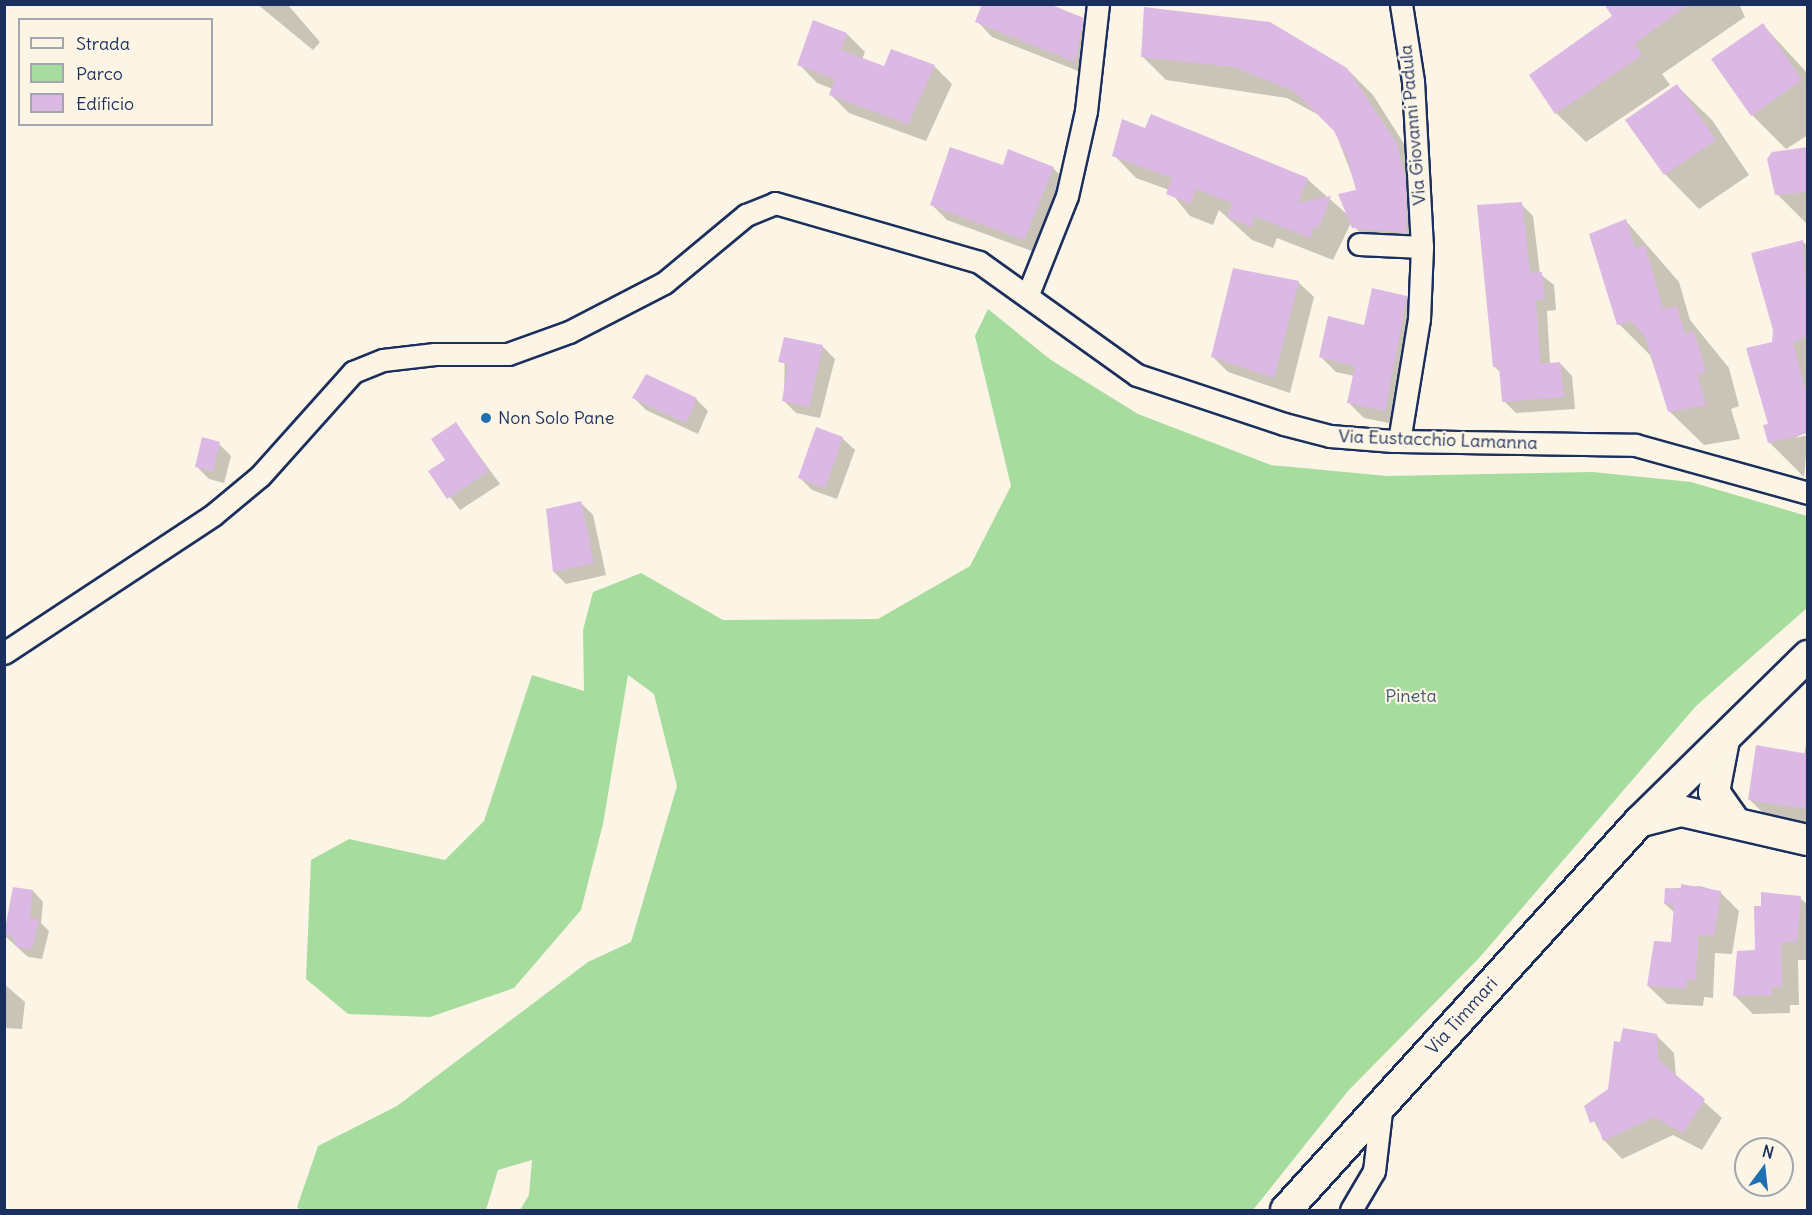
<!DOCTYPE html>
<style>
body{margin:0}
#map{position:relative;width:1812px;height:1215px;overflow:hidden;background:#fcf5e5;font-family:Delius,sans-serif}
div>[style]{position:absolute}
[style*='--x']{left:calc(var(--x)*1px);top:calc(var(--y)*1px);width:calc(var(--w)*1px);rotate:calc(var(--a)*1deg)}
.green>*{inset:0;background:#a7dc9f}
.shadow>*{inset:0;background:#0003}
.building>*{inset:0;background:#dcb9e5}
.roads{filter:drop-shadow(2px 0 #1b2f5e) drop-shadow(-2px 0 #1b2f5e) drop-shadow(0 2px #1b2f5e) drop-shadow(0 -2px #1b2f5e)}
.street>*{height:21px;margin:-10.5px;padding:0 10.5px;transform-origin:10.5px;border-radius:10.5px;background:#fcf5e5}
.secondary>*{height:30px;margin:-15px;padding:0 15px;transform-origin:15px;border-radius:15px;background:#fcf5e5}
.dots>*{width:16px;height:16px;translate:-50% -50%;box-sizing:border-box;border:3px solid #fcf5e5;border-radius:50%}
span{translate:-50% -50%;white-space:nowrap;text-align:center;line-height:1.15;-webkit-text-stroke:4.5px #fcf5e5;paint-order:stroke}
.street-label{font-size:18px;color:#1b2f5e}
.poi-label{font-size:18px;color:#1b2f5e}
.left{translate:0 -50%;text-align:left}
.park-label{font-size:18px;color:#3e5a6e}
.frame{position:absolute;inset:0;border:6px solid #1b2f5e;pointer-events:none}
.legend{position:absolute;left:18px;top:18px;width:195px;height:108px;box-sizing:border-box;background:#fcf5e5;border:2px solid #a2a6af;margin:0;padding:8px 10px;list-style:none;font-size:18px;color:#1b2f5e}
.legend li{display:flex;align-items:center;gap:12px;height:30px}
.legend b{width:30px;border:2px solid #a2a6af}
.north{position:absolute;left:1734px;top:1137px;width:60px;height:60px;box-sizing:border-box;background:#fcf5e5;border:2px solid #a2a6af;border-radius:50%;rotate:15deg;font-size:16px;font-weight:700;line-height:24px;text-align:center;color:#1b2f5e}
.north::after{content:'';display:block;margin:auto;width:21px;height:27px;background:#1f6fb2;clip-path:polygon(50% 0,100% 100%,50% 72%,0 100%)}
</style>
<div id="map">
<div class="green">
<i style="clip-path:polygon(988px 309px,1051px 360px,1138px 414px,1271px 465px,1387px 476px,1593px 472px,1691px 482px,1807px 516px,1807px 608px,1696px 706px,1480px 957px,1348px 1091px,1253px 1210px,520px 1210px,529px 1195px,532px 1160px,498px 1170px,486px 1210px,301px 1210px,297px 1207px,318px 1146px,397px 1106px,588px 962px,631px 942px,677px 786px,654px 694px,628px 675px,603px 824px,581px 910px,514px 988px,430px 1017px,348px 1014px,306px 979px,311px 860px,349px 839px,445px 860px,484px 821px,532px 675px,584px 691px,583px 630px,593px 592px,641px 573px,723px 620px,878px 619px,970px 566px,1011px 486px,975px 336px)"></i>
</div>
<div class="shadow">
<i style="clip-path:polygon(257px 4px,287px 4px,320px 42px,313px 50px)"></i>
<i style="clip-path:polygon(1610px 4px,1739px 4px,1745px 17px,1662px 74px,1670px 85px,1586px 142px,1556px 113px,1614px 17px)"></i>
<i style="clip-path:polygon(1083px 20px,1098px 35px,1091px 76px,992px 37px,977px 21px)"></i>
<i style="clip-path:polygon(1763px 25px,1808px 74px,1808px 135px,1786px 149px,1752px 115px)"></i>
<i style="clip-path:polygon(847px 34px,865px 52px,862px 60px,885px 68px,934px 66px,952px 84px,926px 141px,849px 113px,831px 95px,833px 89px,817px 83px,799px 64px)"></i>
<i style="clip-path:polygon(1142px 56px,1349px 71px,1373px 95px,1420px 169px,1429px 256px,1377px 251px,1351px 223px,1333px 260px,1277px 238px,1273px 248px,1252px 240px,1219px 210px,1213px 225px,1190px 216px,1169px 190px,1136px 178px,1114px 155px,1146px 130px,1307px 179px,1348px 215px,1358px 191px,1335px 131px,1319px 115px,1287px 98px,1166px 80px)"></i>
<i style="clip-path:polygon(1677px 86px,1712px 120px,1749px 175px,1699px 209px,1665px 174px)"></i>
<i style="clip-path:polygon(1808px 151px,1808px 225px,1777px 194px)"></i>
<i style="clip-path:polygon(1053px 168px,1069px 184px,1040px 254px,947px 220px,931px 204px)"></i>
<i style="clip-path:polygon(1521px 204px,1533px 216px,1540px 274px,1554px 285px,1556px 310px,1547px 311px,1550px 364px,1560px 363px,1572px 376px,1575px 409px,1516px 413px,1504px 401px,1501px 373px,1494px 366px)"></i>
<i style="clip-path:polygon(1626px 221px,1679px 282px,1690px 320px,1729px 368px,1739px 406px,1731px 409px,1740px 439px,1704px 445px,1669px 411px,1650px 355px,1619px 324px)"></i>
<i style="clip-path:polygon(1803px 242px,1808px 246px,1808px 431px,1795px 438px,1808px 435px,1804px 477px,1769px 442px,1774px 343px)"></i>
<i style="clip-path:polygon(1298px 282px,1314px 297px,1290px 393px,1228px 372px,1213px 357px)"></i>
<i style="clip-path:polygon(1406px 297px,1421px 312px,1399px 425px,1364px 418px,1349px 403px,1354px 376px,1336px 372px,1321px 357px)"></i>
<i style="clip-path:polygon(785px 339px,823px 347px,835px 359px,820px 418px,796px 413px,784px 401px)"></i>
<i style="clip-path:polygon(634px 398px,696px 399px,708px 411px,698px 434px,646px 410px)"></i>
<i style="clip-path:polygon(456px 424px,500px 484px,460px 510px,430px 471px,447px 460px)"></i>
<i style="clip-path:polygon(842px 438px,855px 450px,837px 499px,812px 490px,800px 478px)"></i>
<i style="clip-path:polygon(219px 444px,231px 456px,224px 483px,209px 479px,197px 467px)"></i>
<i style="clip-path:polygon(581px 503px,593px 515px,606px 575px,566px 584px,554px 572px,547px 510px)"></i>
<i style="clip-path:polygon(1808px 735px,1808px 837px,1784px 834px,1749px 799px,1804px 755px)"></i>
<i style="clip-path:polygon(1700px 886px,1720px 892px,1739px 911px,1732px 954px,1715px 953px,1713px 998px,1704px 997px,1703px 1006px,1667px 1004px,1648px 986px,1673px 943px,1675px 913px,1665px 904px,1666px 889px)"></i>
<i style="clip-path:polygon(14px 889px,33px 891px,43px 902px,41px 923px,49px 931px,42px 959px,28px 957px,4px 935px)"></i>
<i style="clip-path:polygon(1800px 898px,1808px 905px,1808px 960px,1798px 960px,1799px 1005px,1790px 1005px,1790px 1013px,1753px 1014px,1735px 996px,1757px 952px)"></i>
<i style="clip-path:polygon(4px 984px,25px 1002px,22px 1029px,4px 1028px)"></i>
<i style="clip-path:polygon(1656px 1035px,1674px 1053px,1676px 1077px,1722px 1118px,1702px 1150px,1673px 1135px,1622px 1159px,1604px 1140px,1586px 1106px,1610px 1090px,1621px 1044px)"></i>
</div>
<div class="building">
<i style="clip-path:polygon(982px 4px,1049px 4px,1084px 18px,1075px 62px,975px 22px)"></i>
<i style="clip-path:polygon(1604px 4px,1689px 4px,1634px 44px,1642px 55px,1555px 114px,1529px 75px,1612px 16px)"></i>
<i style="clip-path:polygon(1144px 7px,1270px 22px,1347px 68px,1397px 144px,1406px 180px,1406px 233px,1352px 228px,1338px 194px,1356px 190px,1347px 157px,1334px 131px,1294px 91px,1234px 67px,1141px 57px)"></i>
<i style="clip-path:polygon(813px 20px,847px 33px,841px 50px,884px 66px,891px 49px,935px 65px,908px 124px,829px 95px,835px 79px,797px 65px)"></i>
<i style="clip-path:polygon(1763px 23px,1802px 80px,1751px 116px,1711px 59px)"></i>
<i style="clip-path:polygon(1677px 84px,1716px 140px,1664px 175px,1625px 120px)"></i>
<i style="clip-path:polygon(1151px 114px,1308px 178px,1298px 203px,1331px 196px,1319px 228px,1314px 227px,1310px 238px,1254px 216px,1251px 227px,1227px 217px,1232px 203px,1196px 189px,1190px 204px,1166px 194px,1172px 178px,1112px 156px,1122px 119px,1145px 128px)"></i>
<i style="clip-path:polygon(950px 147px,1003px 165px,1008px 149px,1054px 167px,1024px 240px,930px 205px)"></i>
<i style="clip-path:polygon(1808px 147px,1808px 192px,1775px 195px,1767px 159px,1772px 152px)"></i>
<i style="clip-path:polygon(1522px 202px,1530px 273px,1542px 272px,1545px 299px,1536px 300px,1540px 364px,1560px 362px,1564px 397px,1502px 402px,1499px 367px,1493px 367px,1477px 205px)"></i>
<i style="clip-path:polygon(1626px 219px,1635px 248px,1645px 245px,1663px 309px,1677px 306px,1685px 334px,1694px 332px,1706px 372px,1697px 375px,1706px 405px,1668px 412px,1645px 336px,1631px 321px,1617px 325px,1589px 234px)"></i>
<i style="clip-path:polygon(1803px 240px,1808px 336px,1793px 342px,1808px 401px,1808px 433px,1768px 443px,1763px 425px,1768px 424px,1746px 348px,1772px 342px,1773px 330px,1751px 253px)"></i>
<i style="clip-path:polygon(1233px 268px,1299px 281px,1274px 378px,1211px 357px)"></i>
<i style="clip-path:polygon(1372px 288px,1407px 296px,1385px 411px,1347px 403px,1355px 366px,1319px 357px,1328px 316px,1364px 325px)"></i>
<i style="clip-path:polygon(784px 337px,823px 345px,809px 407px,782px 401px,788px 364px,778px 362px)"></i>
<i style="clip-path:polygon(646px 374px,697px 398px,686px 423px,632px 398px)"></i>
<i style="clip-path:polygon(456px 422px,489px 471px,447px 499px,428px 471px,445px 460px,431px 439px)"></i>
<i style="clip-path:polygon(816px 427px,843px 437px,825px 488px,798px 478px)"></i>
<i style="clip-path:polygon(202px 437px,220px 442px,213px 472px,195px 467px)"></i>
<i style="clip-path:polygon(581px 501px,594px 563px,553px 572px,546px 509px)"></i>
<i style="clip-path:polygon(1756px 745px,1808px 754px,1808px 809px,1748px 800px)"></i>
<i style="clip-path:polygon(1681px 884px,1721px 891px,1714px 936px,1698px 935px,1696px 980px,1686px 980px,1686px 988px,1647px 986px,1654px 941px,1671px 942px,1674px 905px,1664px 904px,1665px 888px,1681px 889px)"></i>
<i style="clip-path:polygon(13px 887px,33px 890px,30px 919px,39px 919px,32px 949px,17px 947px,12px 936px,4px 934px)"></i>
<i style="clip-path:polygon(1761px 892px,1801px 896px,1797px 942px,1781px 942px,1782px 987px,1772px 987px,1772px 995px,1733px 996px,1737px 951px,1755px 950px,1754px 906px,1761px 906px)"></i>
<i style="clip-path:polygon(1623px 1028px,1657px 1034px,1658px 1060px,1705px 1099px,1683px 1133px,1654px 1117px,1603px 1141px,1596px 1121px,1590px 1123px,1584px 1106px,1608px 1089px,1614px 1041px,1620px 1042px)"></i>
</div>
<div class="roads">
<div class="street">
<i style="--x:1359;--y:244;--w:63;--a:2.7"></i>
<i style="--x:1422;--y:247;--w:166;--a:-93.1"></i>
<i style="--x:1413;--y:81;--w:78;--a:-98.9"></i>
<i style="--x:1028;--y:294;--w:105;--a:-68.3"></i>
<i style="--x:1067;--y:196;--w:87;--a:-77.4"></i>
<i style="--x:1086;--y:111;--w:108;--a:-83.6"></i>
<i style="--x:1399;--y:441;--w:124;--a:-80.7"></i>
<i style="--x:1419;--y:319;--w:72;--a:-87.6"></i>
<i style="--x:4;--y:653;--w:250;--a:-33.4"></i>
<i style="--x:213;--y:515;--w:61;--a:-39.7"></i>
<i style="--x:260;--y:476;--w:140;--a:-48.2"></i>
<i style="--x:353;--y:372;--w:32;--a:-22"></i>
<i style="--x:383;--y:360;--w:52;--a:-6.6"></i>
<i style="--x:435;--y:354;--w:73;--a:0"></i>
<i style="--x:508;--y:354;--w:65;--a:-19.8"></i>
<i style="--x:569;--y:332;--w:107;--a:-27.3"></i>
<i style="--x:664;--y:283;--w:107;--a:-39.7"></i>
<i style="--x:746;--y:215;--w:31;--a:-22"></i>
<i style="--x:775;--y:203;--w:212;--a:16.1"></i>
<i style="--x:979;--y:262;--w:194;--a:35.6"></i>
<i style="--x:1137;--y:375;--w:155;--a:18.4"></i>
<i style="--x:1284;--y:424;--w:48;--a:14.6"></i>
<i style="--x:1330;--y:436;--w:63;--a:4.5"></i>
<i style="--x:1393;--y:441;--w:242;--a:0.9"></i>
<i style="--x:1635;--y:445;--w:180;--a:15.5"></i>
<i style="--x:1351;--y:1210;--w:45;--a:-59.5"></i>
<i style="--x:1374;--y:1171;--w:68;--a:-83.3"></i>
</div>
<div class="secondary">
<i style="--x:1724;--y:740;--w:53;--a:100.9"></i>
<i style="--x:1714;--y:792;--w:37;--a:55"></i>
<i style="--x:1642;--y:821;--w:40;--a:-14.4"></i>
<i style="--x:1681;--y:811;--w:130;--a:12.9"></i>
<i style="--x:1286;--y:1210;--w:525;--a:-47.7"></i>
<i style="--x:1639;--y:822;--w:237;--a:-44.5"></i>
</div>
</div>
<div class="dots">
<i style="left:486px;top:418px;background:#1f6fb2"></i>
</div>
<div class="street-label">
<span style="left:1413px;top:125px;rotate:-95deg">Via Giovanni Padula</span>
<span style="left:1438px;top:440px;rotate:2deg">Via Eustacchio Lamanna</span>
<span style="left:1462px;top:1016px;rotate:-48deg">Via Timmari</span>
</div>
<div class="poi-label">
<span class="left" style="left:498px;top:418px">Non Solo Pane</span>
</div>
<div class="park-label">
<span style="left:1411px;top:696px">Pineta</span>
</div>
<div class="frame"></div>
<ul class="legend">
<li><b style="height:8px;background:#fcf5e5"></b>Strada</li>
<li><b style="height:16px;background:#a7dc9f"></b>Parco</li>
<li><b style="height:16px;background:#dcb9e5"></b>Edificio</li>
</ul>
<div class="north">N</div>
</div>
